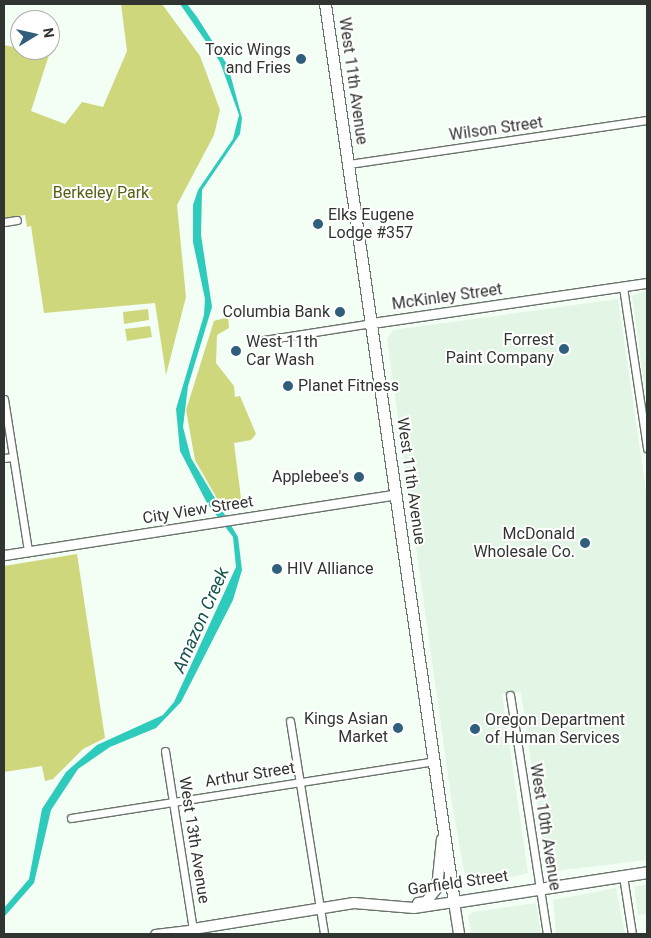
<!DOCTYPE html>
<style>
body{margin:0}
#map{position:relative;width:651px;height:938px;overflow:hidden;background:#f3fef4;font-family:Roboto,sans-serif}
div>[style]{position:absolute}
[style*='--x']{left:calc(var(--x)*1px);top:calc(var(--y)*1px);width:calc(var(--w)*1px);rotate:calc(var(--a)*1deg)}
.built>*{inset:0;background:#e3f5e5}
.green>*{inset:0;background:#cfd77d}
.water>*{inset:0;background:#2ecabb}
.roads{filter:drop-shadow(1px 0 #6a736b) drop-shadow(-1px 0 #6a736b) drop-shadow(0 1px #6a736b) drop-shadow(0 -1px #6a736b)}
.minor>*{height:7px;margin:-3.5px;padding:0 3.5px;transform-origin:3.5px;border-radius:3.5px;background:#fff}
.tertiary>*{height:9px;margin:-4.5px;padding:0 4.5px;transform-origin:4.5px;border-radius:4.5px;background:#fff}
.secondary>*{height:10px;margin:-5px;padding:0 5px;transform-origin:5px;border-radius:5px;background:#fff}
.primary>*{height:11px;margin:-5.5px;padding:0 5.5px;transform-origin:5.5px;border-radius:5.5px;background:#fff}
.dots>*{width:14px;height:14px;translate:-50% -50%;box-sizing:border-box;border:2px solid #fff;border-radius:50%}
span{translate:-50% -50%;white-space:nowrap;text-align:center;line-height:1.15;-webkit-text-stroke:4px #fff;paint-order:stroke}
.poi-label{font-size:16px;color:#313531}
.right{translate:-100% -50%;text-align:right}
.left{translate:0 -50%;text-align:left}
.street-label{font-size:16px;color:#313531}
.park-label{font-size:16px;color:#595d14}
.water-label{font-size:18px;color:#14524c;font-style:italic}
.frame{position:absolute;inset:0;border:5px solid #313531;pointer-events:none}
.north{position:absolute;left:10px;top:10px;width:50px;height:50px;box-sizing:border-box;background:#fff;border:1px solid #adaead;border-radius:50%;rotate:81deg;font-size:14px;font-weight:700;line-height:20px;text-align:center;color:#313531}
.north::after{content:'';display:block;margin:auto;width:18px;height:22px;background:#305f7e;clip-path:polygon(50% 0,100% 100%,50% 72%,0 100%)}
</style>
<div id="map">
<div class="built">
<i style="clip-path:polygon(647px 290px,647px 404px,632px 296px)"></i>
<i style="clip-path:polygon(618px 299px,647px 497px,647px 860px,547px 872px,521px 692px,502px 694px,528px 873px,475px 885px,465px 877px,452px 804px,387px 339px,393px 330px)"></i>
<i style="clip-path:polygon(647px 884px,647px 914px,638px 915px,634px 887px)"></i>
<i style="clip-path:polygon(616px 888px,625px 933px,556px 934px,553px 900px)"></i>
<i style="clip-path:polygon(536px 903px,541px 934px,471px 934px,468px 916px,473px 912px)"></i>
</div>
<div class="green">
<i style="clip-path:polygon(121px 4px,162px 4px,200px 56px,220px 110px,214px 135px,177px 205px,186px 297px,166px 375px,155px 303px,44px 313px,31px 226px,27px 227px,25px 215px,4px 218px,4px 45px,49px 55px,31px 111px,65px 124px,82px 102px,103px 107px,127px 51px)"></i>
<i style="clip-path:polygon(148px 309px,149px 320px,124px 324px,123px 312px)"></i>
<i style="clip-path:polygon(228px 317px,229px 328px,217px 335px,216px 363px,234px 386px,235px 397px,240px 396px,256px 434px,251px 440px,234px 443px,242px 506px,223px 509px,195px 460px,186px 410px,214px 321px)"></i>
<i style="clip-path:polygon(150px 326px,152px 337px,127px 341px,125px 329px)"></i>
<i style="clip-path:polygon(77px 554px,105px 738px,83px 749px,53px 779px,45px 781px,42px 766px,4px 772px,4px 566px)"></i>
</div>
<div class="water">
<i style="clip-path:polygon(180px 4px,187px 4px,197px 17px,228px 66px,242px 118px,240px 134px,202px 190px,201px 235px,212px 307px,188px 386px,183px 427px,191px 458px,238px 537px,242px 570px,233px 600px,181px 702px,156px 728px,110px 747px,78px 769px,51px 810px,34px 883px,4px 917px,4px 908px,29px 879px,42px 809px,66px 772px,97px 745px,163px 715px,174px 702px,236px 567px,233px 537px,207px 503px,180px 451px,176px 409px,204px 315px,205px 299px,193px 242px,193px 205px,198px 190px,233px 139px,239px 115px,220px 62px)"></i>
</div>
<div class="roads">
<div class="minor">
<i style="--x:349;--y:164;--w:301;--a:-8.4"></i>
<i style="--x:4;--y:222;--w:13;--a:-9"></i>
<i style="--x:623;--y:287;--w:163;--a:81.5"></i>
<i style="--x:251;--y:342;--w:122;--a:-8.9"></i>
<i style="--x:4;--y:399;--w:154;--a:81"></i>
<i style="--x:4;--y:458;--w:9;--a:-6"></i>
<i style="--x:510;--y:695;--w:242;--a:81.2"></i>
<i style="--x:290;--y:721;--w:216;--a:80.9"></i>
<i style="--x:165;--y:751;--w:180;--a:81.1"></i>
<i style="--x:71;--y:818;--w:366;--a:-8.9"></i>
<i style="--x:623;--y:876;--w:59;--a:81.2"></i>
</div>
<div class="tertiary">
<i style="--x:372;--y:323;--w:278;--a:-8.3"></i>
<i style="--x:4;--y:555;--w:397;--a:-8.8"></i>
<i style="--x:155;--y:934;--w:38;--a:-7"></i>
</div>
<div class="secondary">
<i style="--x:418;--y:903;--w:8;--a:-7"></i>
<i style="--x:426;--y:902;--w:18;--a:-52"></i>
<i style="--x:437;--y:888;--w:49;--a:-84.2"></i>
<i style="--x:194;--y:934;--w:5;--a:-101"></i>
<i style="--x:193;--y:929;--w:163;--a:-9.2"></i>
<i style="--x:354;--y:903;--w:60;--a:4.8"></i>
<i style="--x:414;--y:908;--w:40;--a:-8.5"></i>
<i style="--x:454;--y:902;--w:32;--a:81"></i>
</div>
<div class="primary">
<i style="--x:325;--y:4;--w:907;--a:81.83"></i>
<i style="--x:454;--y:902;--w:195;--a:-8.8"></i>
</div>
</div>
<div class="dots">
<i style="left:301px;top:59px;background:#305f7e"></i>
<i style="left:318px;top:224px;background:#305f7e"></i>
<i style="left:340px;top:312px;background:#305f7e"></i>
<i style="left:564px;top:349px;background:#305f7e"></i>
<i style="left:236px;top:351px;background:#305f7e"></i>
<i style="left:288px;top:386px;background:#305f7e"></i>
<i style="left:359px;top:477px;background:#305f7e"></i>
<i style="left:585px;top:543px;background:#305f7e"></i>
<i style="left:277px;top:569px;background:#305f7e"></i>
<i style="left:398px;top:728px;background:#305f7e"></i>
<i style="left:475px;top:729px;background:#305f7e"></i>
</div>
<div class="poi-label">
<span class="right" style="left:291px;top:59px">Toxic Wings<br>and Fries</span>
<span class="left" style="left:328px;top:224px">Elks Eugene<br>Lodge #357</span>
<span class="right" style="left:330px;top:312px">Columbia Bank</span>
<span class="right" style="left:554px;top:349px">Forrest<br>Paint Company</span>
<span class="left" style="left:246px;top:351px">West 11th<br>Car Wash</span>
<span class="left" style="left:298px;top:386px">Planet Fitness</span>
<span class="right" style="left:349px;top:477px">Applebee's</span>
<span class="right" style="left:575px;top:543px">McDonald<br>Wholesale Co.</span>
<span class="left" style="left:287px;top:569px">HIV Alliance</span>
<span class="right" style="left:388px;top:728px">Kings Asian<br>Market</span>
<span class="left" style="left:485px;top:729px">Oregon Department<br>of Human Services</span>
</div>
<div class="street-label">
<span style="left:353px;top:81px;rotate:82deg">West 11th Avenue</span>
<span style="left:496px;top:129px;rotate:-8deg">Wilson Street</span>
<span style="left:447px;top:297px;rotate:-8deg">McKinley Street</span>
<span style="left:411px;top:481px;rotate:82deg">West 11th Avenue</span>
<span style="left:198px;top:510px;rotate:-9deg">City View Street</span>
<span style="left:250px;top:775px;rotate:-9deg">Arthur Street</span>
<span style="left:545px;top:827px;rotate:81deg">West 10th Avenue</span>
<span style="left:194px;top:840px;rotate:81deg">West 13th Avenue</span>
<span style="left:458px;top:883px;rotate:-8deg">Garfield Street</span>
</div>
<div class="park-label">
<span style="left:101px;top:193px">Berkeley Park</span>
</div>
<div class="water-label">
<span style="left:201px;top:620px;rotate:-66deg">Amazon Creek</span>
</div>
<div class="frame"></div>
<div class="north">N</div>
</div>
